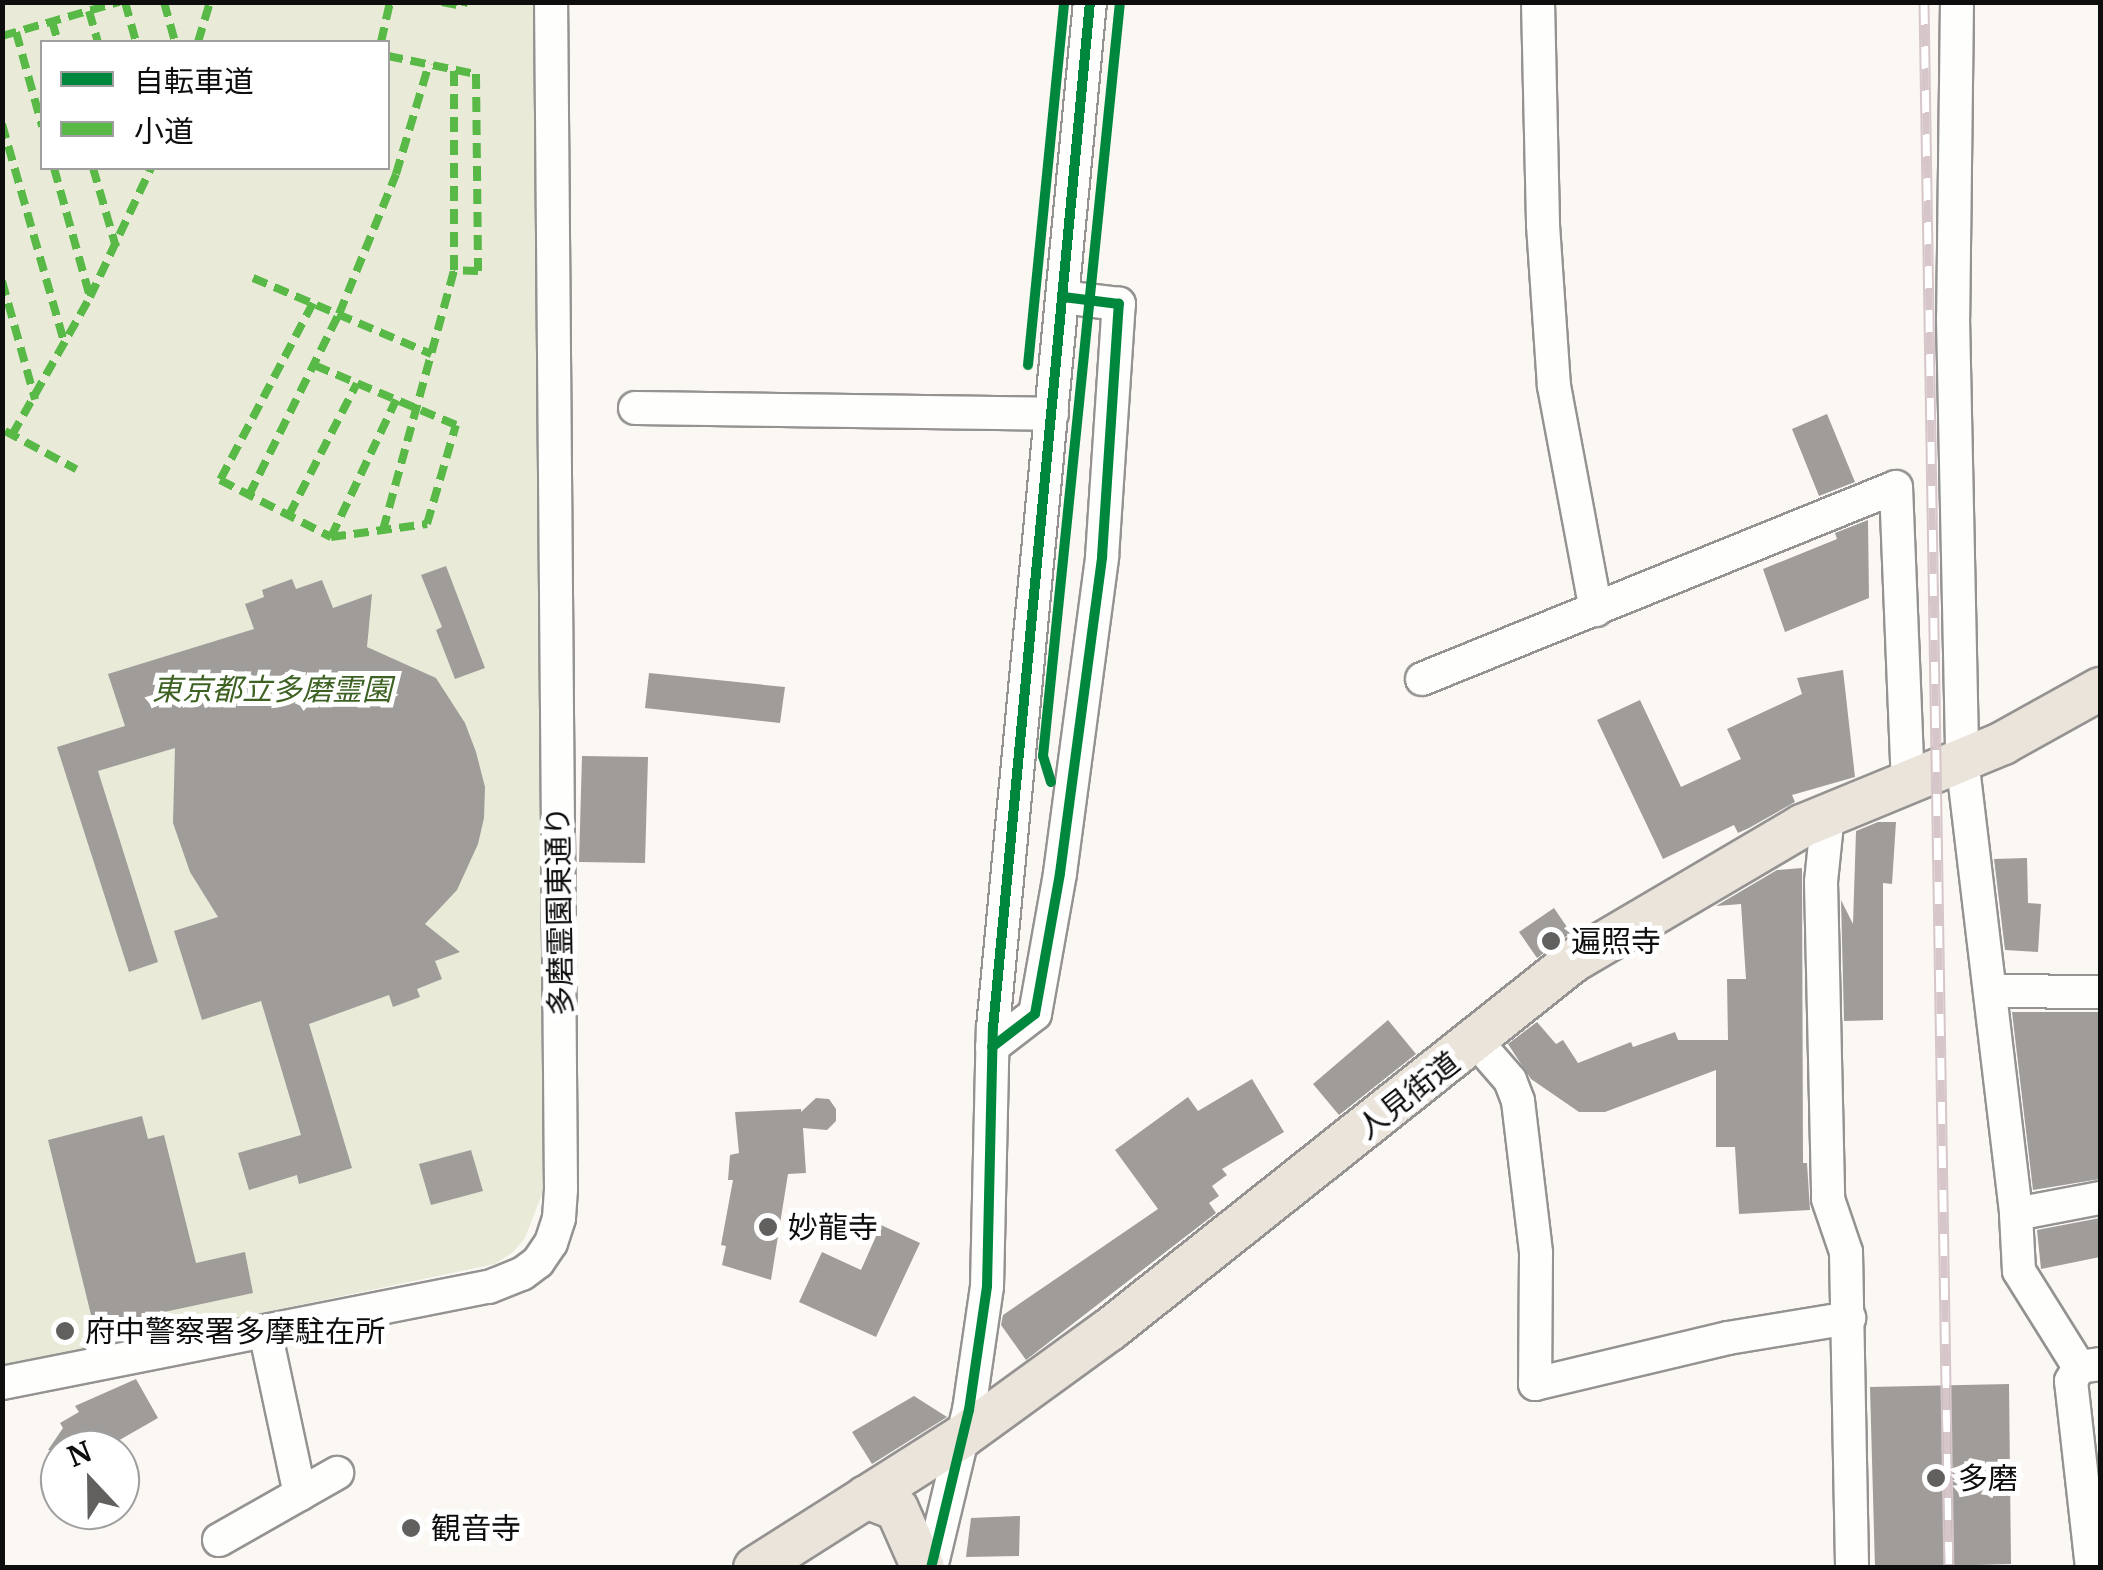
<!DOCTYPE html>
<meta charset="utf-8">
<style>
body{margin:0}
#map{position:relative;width:2103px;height:1570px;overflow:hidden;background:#fbf8f4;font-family:Merriweather,"Noto Sans JP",serif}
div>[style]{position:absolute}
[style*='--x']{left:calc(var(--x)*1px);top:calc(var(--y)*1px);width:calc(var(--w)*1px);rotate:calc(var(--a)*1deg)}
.cemetery>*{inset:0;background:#eaead9}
.building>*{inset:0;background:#9f9c99}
.roads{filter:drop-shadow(2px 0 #959392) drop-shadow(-2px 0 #959392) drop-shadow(0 2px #959392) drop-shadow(0 -2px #959392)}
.minor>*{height:32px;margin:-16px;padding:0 16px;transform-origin:16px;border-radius:16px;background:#fefefd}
.major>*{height:42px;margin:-21px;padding:0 21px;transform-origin:21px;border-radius:21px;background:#ebe4db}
.rail>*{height:11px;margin-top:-5.5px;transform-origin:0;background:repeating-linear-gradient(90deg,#fff 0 22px,#d6c6ca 0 44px);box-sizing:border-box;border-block:2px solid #d6c6ca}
.quiet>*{height:8px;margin-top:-4px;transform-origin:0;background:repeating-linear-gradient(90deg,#58b947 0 15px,transparent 0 23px)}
.cycleway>*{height:10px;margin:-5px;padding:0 5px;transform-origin:5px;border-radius:5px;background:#00873e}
.dots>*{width:28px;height:28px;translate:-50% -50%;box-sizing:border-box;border:5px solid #fff;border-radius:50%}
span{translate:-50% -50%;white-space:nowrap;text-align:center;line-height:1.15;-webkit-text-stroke:10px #fff;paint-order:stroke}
.park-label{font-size:30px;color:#3d6223;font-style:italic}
.street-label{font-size:30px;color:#0e0e0e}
.poi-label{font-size:30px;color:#0e0e0e}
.left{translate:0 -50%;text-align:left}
.frame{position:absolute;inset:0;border:5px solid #0e0e0e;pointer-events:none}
.legend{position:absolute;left:40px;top:40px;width:350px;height:130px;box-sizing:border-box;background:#fff;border:2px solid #9f9f9f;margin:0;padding:12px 18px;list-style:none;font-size:30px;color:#0e0e0e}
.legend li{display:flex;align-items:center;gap:20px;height:50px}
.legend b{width:50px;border:2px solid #9f9f9f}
.north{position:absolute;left:40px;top:1430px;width:100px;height:100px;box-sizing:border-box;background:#fff;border:2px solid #9f9f9f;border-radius:50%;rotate:338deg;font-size:28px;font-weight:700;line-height:40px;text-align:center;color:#0e0e0e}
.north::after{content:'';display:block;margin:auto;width:35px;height:45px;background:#61605e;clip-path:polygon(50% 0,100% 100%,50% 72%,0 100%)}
</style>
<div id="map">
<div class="cemetery">
<i style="clip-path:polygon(evenodd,3px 3px,537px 3px,544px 1189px,525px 1238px,513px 1252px,495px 1264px,3px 1367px,3px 3px,42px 42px,388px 42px,388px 168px,42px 168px,42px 42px)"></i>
</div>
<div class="building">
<i style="clip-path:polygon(1827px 414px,1855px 482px,1819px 496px,1792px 429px)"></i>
<i style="clip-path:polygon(1868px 520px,1869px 598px,1785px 632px,1763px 569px,1837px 539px,1835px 533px)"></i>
<i style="clip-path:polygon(446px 566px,485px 668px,455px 679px,436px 630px,442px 627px,421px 575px)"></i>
<i style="clip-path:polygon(292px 579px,296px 589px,322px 580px,333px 608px,372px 594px,367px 647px,436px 678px,465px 723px,476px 752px,485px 787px,484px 818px,478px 844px,457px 890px,425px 924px,460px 952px,435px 961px,442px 979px,417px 989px,420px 997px,393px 1007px,389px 995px,309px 1024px,352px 1168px,299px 1184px,297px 1175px,249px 1190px,238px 1153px,301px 1135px,261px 1001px,202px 1020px,174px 931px,218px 917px,190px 872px,173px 823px,175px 748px,98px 771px,158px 962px,129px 972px,57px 747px,125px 726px,108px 674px,254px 629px,245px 604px,264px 597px,262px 590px)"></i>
<i style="clip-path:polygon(1843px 670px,1855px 777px,1792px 795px,1795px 802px,1749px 828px,1738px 833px,1734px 825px,1663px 859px,1597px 720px,1640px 700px,1681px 787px,1741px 759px,1727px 729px,1802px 694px,1797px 678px)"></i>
<i style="clip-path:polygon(649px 673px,785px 687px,780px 723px,645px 708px)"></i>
<i style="clip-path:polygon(582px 756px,648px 757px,645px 863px,579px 862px)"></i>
<i style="clip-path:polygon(1878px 822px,1896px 822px,1892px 884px,1883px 883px,1883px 1020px,1844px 1021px,1841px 900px,1853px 924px,1856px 831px)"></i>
<i style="clip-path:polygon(2027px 858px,2028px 903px,2041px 904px,2038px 952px,2005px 950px,1994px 859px)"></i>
<i style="clip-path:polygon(1802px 868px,1803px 1163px,1807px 1163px,1810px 1210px,1739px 1214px,1735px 1147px,1716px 1147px,1716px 1070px,1605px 1112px,1579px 1112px,1531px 1079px,1508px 1044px,1537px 1022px,1556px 1044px,1563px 1040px,1578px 1063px,1631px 1042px,1633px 1047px,1675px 1032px,1678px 1040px,1728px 1040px,1727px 979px,1746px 979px,1741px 904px,1716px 906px,1777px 870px)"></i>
<i style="clip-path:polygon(1554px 908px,1571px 933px,1537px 958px,1519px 932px)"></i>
<i style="clip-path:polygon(2012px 1012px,2100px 1012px,2100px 1179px,2033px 1190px)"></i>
<i style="clip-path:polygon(1388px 1020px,1416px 1054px,1339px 1115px,1313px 1084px)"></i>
<i style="clip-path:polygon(1252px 1079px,1284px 1132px,1222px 1169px,1227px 1175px,1212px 1186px,1219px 1196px,1209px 1203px,1216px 1213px,1026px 1360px,1001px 1325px,1003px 1315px,1158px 1209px,1115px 1150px,1188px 1097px,1198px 1111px)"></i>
<i style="clip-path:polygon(816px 1098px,829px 1099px,836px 1109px,836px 1121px,827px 1130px,803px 1128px,806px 1173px,788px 1174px,771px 1280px,722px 1265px,726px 1246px,721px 1245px,733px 1180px,728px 1180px,730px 1155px,739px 1153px,735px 1112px,801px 1109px,801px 1112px)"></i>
<i style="clip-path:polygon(142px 1116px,148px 1139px,164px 1135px,196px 1263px,245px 1252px,253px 1293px,94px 1327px,48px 1140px)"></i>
<i style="clip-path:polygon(471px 1150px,483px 1191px,431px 1205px,419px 1164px)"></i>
<i style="clip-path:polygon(2100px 1218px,2100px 1257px,2041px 1269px,2037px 1230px)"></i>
<i style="clip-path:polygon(881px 1225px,920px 1243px,876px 1337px,799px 1302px,822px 1252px,861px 1270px)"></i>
<i style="clip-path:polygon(136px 1379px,158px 1418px,102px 1450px,48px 1450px,63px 1428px,60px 1423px,79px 1412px,75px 1406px)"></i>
<i style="clip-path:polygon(2009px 1384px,2011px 1564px,1875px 1568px,1870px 1387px)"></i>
<i style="clip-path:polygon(914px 1396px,947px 1417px,872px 1464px,852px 1432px)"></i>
<i style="clip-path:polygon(1020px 1516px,1019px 1556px,966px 1557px,971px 1518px)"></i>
</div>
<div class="roads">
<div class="minor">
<i style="--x:1538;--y:2;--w:223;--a:88.7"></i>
<i style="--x:1543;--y:225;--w:161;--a:86.1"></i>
<i style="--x:1554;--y:386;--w:228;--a:79.4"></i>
<i style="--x:1957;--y:2;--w:316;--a:90.7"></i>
<i style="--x:1953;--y:318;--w:441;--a:88.8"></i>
<i style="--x:1962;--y:759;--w:458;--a:83.2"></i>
<i style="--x:2016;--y:1214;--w:57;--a:87"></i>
<i style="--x:2019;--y:1271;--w:113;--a:58"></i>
<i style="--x:635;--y:408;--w:417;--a:0.8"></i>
<i style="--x:1422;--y:679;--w:511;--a:-22.05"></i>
<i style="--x:1896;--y:487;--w:295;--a:87.7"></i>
<i style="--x:1828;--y:814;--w:68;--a:95.9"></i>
<i style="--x:1821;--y:882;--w:317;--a:88.7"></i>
<i style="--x:1828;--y:1199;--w:56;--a:71.2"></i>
<i style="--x:1846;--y:1252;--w:316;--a:88.9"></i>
<i style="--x:1990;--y:991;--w:110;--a:0.5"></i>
<i style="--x:1476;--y:1041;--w:52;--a:48.9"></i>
<i style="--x:1510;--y:1080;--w:22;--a:69"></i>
<i style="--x:1518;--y:1101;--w:153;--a:83.2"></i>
<i style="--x:1536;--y:1253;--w:131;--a:90.4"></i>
<i style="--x:1535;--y:1384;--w:198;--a:-13.4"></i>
<i style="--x:1728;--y:1338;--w:123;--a:-9.4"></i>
<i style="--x:992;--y:1047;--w:54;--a:-37.5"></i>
<i style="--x:1035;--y:1014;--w:143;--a:-79.9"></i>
<i style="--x:1060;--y:873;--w:319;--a:-82.4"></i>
<i style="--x:1102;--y:557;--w:254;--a:-86.2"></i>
<i style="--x:1119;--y:304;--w:56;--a:-172.9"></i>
<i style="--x:2016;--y:1214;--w:86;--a:-10.8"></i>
<i style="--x:265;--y:1331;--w:167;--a:77.9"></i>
<i style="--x:2;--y:1383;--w:496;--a:-11.2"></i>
<i style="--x:489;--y:1287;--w:35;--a:-22"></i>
<i style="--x:522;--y:1274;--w:20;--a:-37"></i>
<i style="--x:538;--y:1262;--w:23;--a:-56"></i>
<i style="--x:551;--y:1243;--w:26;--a:-72"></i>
<i style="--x:559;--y:1218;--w:29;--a:-86"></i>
<i style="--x:561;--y:1189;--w:1187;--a:-90.48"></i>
<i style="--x:219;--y:1540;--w:136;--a:-29.6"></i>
<i style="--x:931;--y:1568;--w:163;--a:-76.5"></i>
<i style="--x:969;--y:1410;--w:125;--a:-81.7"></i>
<i style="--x:987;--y:1286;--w:258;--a:-88.7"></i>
<i style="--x:993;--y:1028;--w:1031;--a:-84.6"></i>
<i style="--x:2092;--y:1568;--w:188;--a:-96.4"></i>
<i style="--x:2071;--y:1381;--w:16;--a:-60"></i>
<i style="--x:2079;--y:1367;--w:21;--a:-8"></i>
</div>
<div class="major">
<i style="--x:866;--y:1497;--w:33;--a:21"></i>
<i style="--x:897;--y:1509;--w:64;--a:66.2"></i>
<i style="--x:755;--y:1568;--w:246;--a:-32.4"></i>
<i style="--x:963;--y:1436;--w:180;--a:-36"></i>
<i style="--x:1109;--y:1330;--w:593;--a:-38.49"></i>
<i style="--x:1573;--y:961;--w:266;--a:-30.5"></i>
<i style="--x:1802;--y:826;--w:217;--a:-22.4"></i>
<i style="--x:2003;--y:743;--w:111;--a:-29.1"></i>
</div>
</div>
<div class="rail">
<i style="--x:1924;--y:2;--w:1566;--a:89.09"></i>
</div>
<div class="quiet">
<i style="--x:125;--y:2;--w:41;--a:74.6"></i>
<i style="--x:164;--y:2;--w:41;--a:74.6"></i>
<i style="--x:442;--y:2;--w:21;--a:11"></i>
<i style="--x:463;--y:6;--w:4;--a:-76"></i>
<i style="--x:89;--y:11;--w:32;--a:74"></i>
<i style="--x:52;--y:21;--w:22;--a:74"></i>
<i style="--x:16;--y:32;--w:98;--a:74.5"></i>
<i style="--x:2;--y:36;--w:122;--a:-16.2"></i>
<i style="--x:198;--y:42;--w:42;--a:-73.3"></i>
<i style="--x:381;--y:42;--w:41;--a:-77.3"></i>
<i style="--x:388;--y:56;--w:90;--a:11.6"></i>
<i style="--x:476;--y:74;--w:197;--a:89.4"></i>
<i style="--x:478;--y:271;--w:24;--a:-178"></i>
<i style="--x:2;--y:124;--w:230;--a:74.1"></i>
<i style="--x:54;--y:168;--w:134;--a:74.4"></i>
<i style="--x:93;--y:168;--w:82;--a:73.8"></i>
<i style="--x:253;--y:278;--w:194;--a:23.1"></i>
<i style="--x:2;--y:281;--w:123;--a:74.4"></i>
<i style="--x:313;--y:303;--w:200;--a:117.7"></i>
<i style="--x:220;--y:480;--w:125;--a:27.2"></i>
<i style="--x:331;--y:537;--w:97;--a:-7.7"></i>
<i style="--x:427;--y:524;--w:103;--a:-73.7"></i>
<i style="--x:456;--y:425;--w:152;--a:-157.1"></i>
<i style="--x:5;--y:431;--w:81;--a:28.2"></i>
<i style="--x:12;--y:435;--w:159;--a:-60.5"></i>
<i style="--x:90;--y:297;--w:143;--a:-64.7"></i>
<i style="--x:249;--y:495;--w:202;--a:-63.6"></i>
<i style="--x:339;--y:314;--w:151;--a:-67.8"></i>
<i style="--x:396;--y:174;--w:115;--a:-73.3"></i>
<i style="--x:289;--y:515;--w:148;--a:-62.7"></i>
<i style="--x:383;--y:530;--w:270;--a:-74.7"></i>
<i style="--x:454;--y:270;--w:201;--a:-90"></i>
<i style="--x:331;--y:537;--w:152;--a:-64.6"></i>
</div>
<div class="cycleway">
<i style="--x:1028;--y:365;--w:365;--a:-84.3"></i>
<i style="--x:1051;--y:782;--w:27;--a:-107"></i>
<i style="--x:1043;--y:756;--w:758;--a:-84.17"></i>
<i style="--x:992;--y:1047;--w:54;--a:-37.5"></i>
<i style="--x:1035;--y:1014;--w:143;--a:-79.9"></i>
<i style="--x:1060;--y:873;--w:319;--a:-82.4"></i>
<i style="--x:1102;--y:557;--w:254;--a:-86.2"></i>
<i style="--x:1119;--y:304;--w:56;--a:-172.9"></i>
<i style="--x:931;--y:1568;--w:163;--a:-76.5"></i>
<i style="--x:969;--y:1410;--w:125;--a:-81.7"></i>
<i style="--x:987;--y:1286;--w:258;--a:-88.7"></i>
<i style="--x:993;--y:1028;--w:1031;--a:-84.6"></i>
</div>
<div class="dots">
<i style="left:1551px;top:941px;background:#61605e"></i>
<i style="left:768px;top:1227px;background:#61605e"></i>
<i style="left:65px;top:1331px;background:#61605e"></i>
<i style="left:1936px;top:1478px;background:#61605e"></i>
<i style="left:411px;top:1528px;background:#61605e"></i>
</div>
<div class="park-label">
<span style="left:272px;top:689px">東京都立多磨霊園</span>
</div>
<div class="street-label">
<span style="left:559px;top:911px;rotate:-91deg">多磨霊園東通り</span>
<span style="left:1408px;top:1095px;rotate:-38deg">人見街道</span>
</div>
<div class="poi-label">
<span class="left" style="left:1571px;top:941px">遍照寺</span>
<span class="left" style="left:788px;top:1227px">妙龍寺</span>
<span class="left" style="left:85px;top:1331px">府中警察署多摩駐在所</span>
<span class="left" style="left:1958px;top:1478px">多磨</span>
<span class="left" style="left:431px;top:1528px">観音寺</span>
</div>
<div class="frame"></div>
<ul class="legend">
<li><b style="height:12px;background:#00873e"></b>自転車道</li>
<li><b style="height:12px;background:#58b947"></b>小道</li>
</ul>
<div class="north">N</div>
</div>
